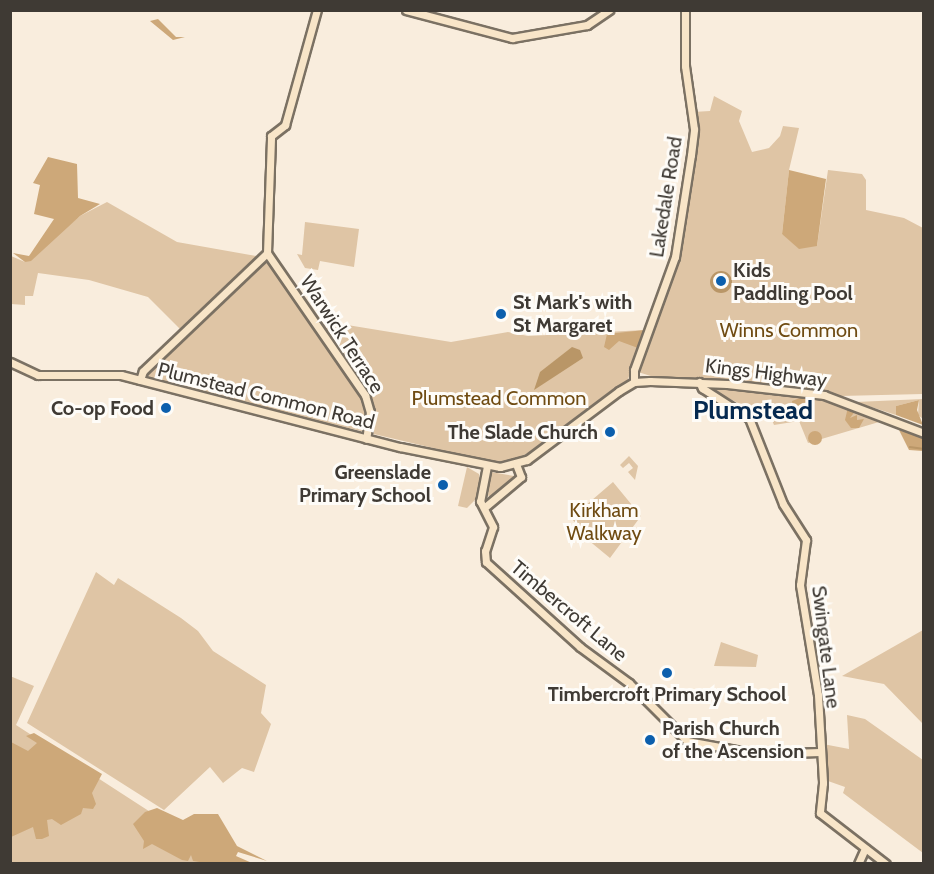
<!DOCTYPE html>
<style>
body{margin:0}
#map{position:relative;width:934px;height:874px;overflow:hidden;background:#f9eddd;font-family:Cabin,sans-serif}
div>[style]{position:absolute}
[style*='--x']{left:calc(var(--x)*1px);top:calc(var(--y)*1px);width:calc(var(--w)*1px);rotate:calc(var(--a)*1deg)}
.green>*{inset:0;background:#dfc5a5}
.forest>*{inset:0;background:#cda879}
.round{border-radius:50%}
.water>*{inset:0;background:#b99667}
.stream>*{height:1.5px;margin:-0.75px;padding:0 0.75px;transform-origin:0.75px;border-radius:0.75px;background:#b99667}
.roads{filter:drop-shadow(2px 0 #7b7163) drop-shadow(-2px 0 #7b7163) drop-shadow(0 2px #7b7163) drop-shadow(0 -2px #7b7163)}
.secondary>*{height:7px;margin:-3.5px;padding:0 3.5px;transform-origin:3.5px;border-radius:3.5px;background:#f8e5c8}
.dots>*{width:16px;height:16px;translate:-50% -50%;box-sizing:border-box;border:3px solid #fefcf8;border-radius:50%}
span{translate:-50% -50%;white-space:nowrap;text-align:center;line-height:1.15;-webkit-text-stroke:6px #fefcf8;paint-order:stroke}
.street-label{font-size:20px;color:#3f3a34}
.poi-label{font-size:20px;color:#3f3a34;font-weight:700}
.left{translate:0 -50%;text-align:left}
.right{translate:-100% -50%;text-align:right}
.park-label{font-size:20px;color:#6f4b12}
.district-label{font-size:26px;color:#05294f;font-weight:700}
.frame{position:absolute;inset:0;border:12px solid #3f3a34;pointer-events:none}
</style>
<div id="map">
<div class="green">
<i style="clip-path:polygon(714px 96px,742px 111px,739px 121px,752px 152px,769px 148px,780px 136px,783px 126px,799px 128px,789px 170px,782px 234px,817px 246px,828px 170px,862px 174px,866px 180px,866px 210px,904px 218px,923px 228px,923px 394px,840px 396px,840px 404px,879px 422px,808px 443px,799px 421px,774px 425px,767px 408px,752px 415px,744px 406px,716px 392px,714px 380px,654px 377px,638px 372px,678px 262px,697px 130px,693px 112px,710px 111px)"></i>
<i style="clip-path:polygon(107px 202px,177px 242px,268px 258px,315px 327px,329px 322px,451px 342px,508px 332px,528px 336px,645px 330px,627px 382px,537px 448px,513px 461px,488px 461px,217px 397px,149px 377px,148px 373px,187px 336px,148px 297px,89px 280px,38px 273px,33px 296px,25px 296px,25px 305px,11px 304px,11px 256px,25px 262px,80px 216px)"></i>
<i style="clip-path:polygon(305px 222px,359px 229px,354px 267px,320px 261px,318px 270px,305px 268px,297px 254px,302px 255px)"></i>
<i style="clip-path:polygon(923px 399px,923px 419px,918px 415px,919px 400px,896px 406px,896px 415px,856px 402px)"></i>
<i style="clip-path:polygon(629px 456px,638px 466px,635px 480px,628px 472px,633px 468px,629px 463px,623px 468px,620px 465px)"></i>
<i style="clip-path:polygon(467px 467px,479px 474px,480px 482px,476px 499px,467px 508px,458px 506px)"></i>
<i style="clip-path:polygon(491px 472px,514px 476px,490px 498px,488px 495px)"></i>
<i style="clip-path:polygon(613px 482px,641px 516px,610px 558px,576px 530px,579px 527px,571px 518px)"></i>
<i style="clip-path:polygon(96px 572px,114px 585px,118px 578px,181px 618px,198px 631px,213px 651px,266px 685px,261px 713px,271px 724px,254px 772px,242px 768px,223px 783px,210px 767px,164px 810px,27px 723px)"></i>
<i style="clip-path:polygon(923px 630px,923px 724px,884px 684px,842px 676px)"></i>
<i style="clip-path:polygon(721px 642px,758px 655px,756px 667px,714px 666px)"></i>
<i style="clip-path:polygon(10px 676px,34px 686px,16px 725px,192px 839px,244px 863px,11px 863px)"></i>
<i style="clip-path:polygon(847px 715px,865px 719px,923px 760px,923px 853px,843px 793px,845px 787px,828px 781px,823px 744px,849px 749px)"></i>
</div>
<div class="forest">
<i style="clip-path:polygon(158px 19px,176px 37px,185px 37px,173px 40px,150px 21px)"></i>
<i style="clip-path:polygon(48px 157px,77px 164px,78px 198px,100px 204px,80px 216px,31px 261px,25px 262px,13px 253px,29px 256px,54px 219px,34px 214px,40px 185px,33px 183px)"></i>
<i style="clip-path:polygon(789px 170px,826px 179px,817px 246px,799px 249px,782px 234px)"></i>
<i style="clip-path:polygon(645px 330px,638px 348px,619px 341px,609px 350px,604px 347px,607px 334px)"></i>
<i style="clip-path:polygon(805px 396px,810px 402px,802px 403px,801px 410px,794px 412px,792px 401px)"></i>
<i style="clip-path:polygon(919px 400px,917px 410px,923px 425px,896px 415px,896px 406px)"></i>
<i style="clip-path:polygon(848px 407px,856px 410px,850px 418px,857px 415px,857px 420px,864px 419px,859px 428px,851px 428px,845px 420px)"></i>
<i style="clip-path:polygon(899px 430px,923px 438px,923px 451px,909px 450px)"></i>
<i class="round" style="left:808px;top:431px;width:14px;height:14px"></i>
<i style="clip-path:polygon(34px 733px,102px 774px,92px 793px,96px 804px,93px 809px,83px 808px,81px 814px,61px 825px,52px 819px,47px 820px,49px 836px,42px 839px,36px 839px,33px 827px,11px 837px,11px 742px,28px 751px,37px 743px,26px 736px)"></i>
<i style="clip-path:polygon(157px 808px,183px 820px,194px 814px,218px 814px,237px 846px,267px 861px,238px 852px,236px 856px,252px 863px,206px 863px,193px 861px,191px 855px,188px 861px,182px 860px,152px 844px,143px 849px,144px 841px,133px 824px,145px 812px)"></i>
</div>
<div class="water">
<i class="round" style="left:710px;top:271px;width:22px;height:22px"></i>
<i style="clip-path:polygon(572px 347px,580px 350px,583px 358px,534px 390px,540px 372px)"></i>
</div>
<div class="stream">
<i style="--x:910;--y:447;--w:14;--a:8"></i>
</div>
<div class="roads">
<div class="secondary">
<i style="--x:406;--y:10;--w:110;--a:14.8"></i>
<i style="--x:512;--y:38;--w:76;--a:-9.8"></i>
<i style="--x:587;--y:25;--w:27;--a:-34"></i>
<i style="--x:267;--y:253;--w:173;--a:55.4"></i>
<i style="--x:365;--y:395;--w:18;--a:74"></i>
<i style="--x:370;--y:412;--w:27;--a:98"></i>
<i style="--x:10;--y:362;--w:31;--a:25"></i>
<i style="--x:38;--y:375;--w:83;--a:0"></i>
<i style="--x:121;--y:375;--w:288;--a:14.5"></i>
<i style="--x:400;--y:447;--w:102;--a:11.3"></i>
<i style="--x:500;--y:467;--w:28;--a:-15"></i>
<i style="--x:527;--y:460;--w:115;--a:-36.9"></i>
<i style="--x:619;--y:391;--w:17;--a:-31"></i>
<i style="--x:634;--y:382;--w:16;--a:-4"></i>
<i style="--x:650;--y:381;--w:77;--a:2.2"></i>
<i style="--x:727;--y:384;--w:98;--a:6.5"></i>
<i style="--x:824;--y:395;--w:107;--a:20.8"></i>
<i style="--x:140;--y:380;--w:9;--a:-72"></i>
<i style="--x:143;--y:371;--w:171;--a:-43.6"></i>
<i style="--x:267;--y:253;--w:117;--a:-88"></i>
<i style="--x:271;--y:136;--w:18;--a:-38"></i>
<i style="--x:285;--y:125;--w:119;--a:-74.5"></i>
<i style="--x:634;--y:382;--w:12;--a:-90"></i>
<i style="--x:634;--y:370;--w:120;--a:-70.1"></i>
<i style="--x:675;--y:257;--w:103;--a:-81.1"></i>
<i style="--x:691;--y:155;--w:26;--a:-83"></i>
<i style="--x:694;--y:129;--w:64;--a:-98.1"></i>
<i style="--x:685;--y:66;--w:56;--a:-90"></i>
<i style="--x:699;--y:382;--w:7;--a:63"></i>
<i style="--x:702;--y:388;--w:56;--a:32.6"></i>
<i style="--x:749;--y:418;--w:92;--a:68.4"></i>
<i style="--x:783;--y:504;--w:43;--a:57.4"></i>
<i style="--x:806;--y:540;--w:45;--a:97.6"></i>
<i style="--x:800;--y:585;--w:111;--a:80.7"></i>
<i style="--x:818;--y:695;--w:88;--a:86.7"></i>
<i style="--x:823;--y:783;--w:30;--a:96"></i>
<i style="--x:820;--y:813;--w:83;--a:37.7"></i>
<i style="--x:487;--y:466;--w:36;--a:101"></i>
<i style="--x:480;--y:501;--w:29;--a:63"></i>
<i style="--x:493;--y:527;--w:25;--a:108"></i>
<i style="--x:485;--y:551;--w:11;--a:85"></i>
<i style="--x:486;--y:562;--w:127;--a:42.1"></i>
<i style="--x:580;--y:647;--w:61;--a:36.3"></i>
<i style="--x:629;--y:683;--w:82;--a:45"></i>
<i style="--x:687;--y:741;--w:72;--a:10.4"></i>
<i style="--x:758;--y:754;--w:62;--a:-1.8"></i>
<i style="--x:485;--y:507;--w:47;--a:-39.8"></i>
<i style="--x:521;--y:477;--w:14;--a:-111"></i>
<i style="--x:858;--y:864;--w:17;--a:-66"></i>
</div>
</div>
<div class="dots">
<i style="left:721px;top:281px;background:#0c5fad"></i>
<i style="left:501px;top:314px;background:#0c5fad"></i>
<i style="left:166px;top:408px;background:#0c5fad"></i>
<i style="left:610px;top:432px;background:#0c5fad"></i>
<i style="left:443px;top:485px;background:#0c5fad"></i>
<i style="left:667px;top:673px;background:#0c5fad"></i>
<i style="left:650px;top:740px;background:#0c5fad"></i>
</div>
<div class="street-label">
<span style="left:666px;top:197px;rotate:-81deg">Lakedale Road</span>
<span style="left:342px;top:334px;rotate:57deg">Warwick Terrace</span>
<span style="left:766px;top:373px;rotate:7deg">Kings Highway</span>
<span style="left:266px;top:396px;rotate:14deg">Plumstead Common Road</span>
<span style="left:569px;top:611px;rotate:40deg">Timbercroft Lane</span>
<span style="left:826px;top:647px;rotate:83deg">Swingate Lane</span>
</div>
<div class="poi-label">
<span class="left" style="left:733px;top:282px">Kids<br>Paddling Pool</span>
<span class="left" style="left:513px;top:314px">St Mark's with<br>St Margaret</span>
<span class="right" style="left:154px;top:408px">Co-op Food</span>
<span class="right" style="left:598px;top:432px">The Slade Church</span>
<span class="right" style="left:431px;top:484px">Greenslade<br>Primary School</span>
<span style="left:667px;top:694px">Timbercroft Primary School</span>
<span class="left" style="left:662px;top:740px">Parish Church<br>of the Ascension</span>
</div>
<div class="park-label">
<span style="left:789px;top:330px">Winns Common</span>
<span style="left:499px;top:398px">Plumstead Common</span>
<span style="left:604px;top:522px">Kirkham<br>Walkway</span>
</div>
<div class="district-label">
<span style="left:753px;top:411px">Plumstead</span>
</div>
<div class="frame"></div>
</div>
